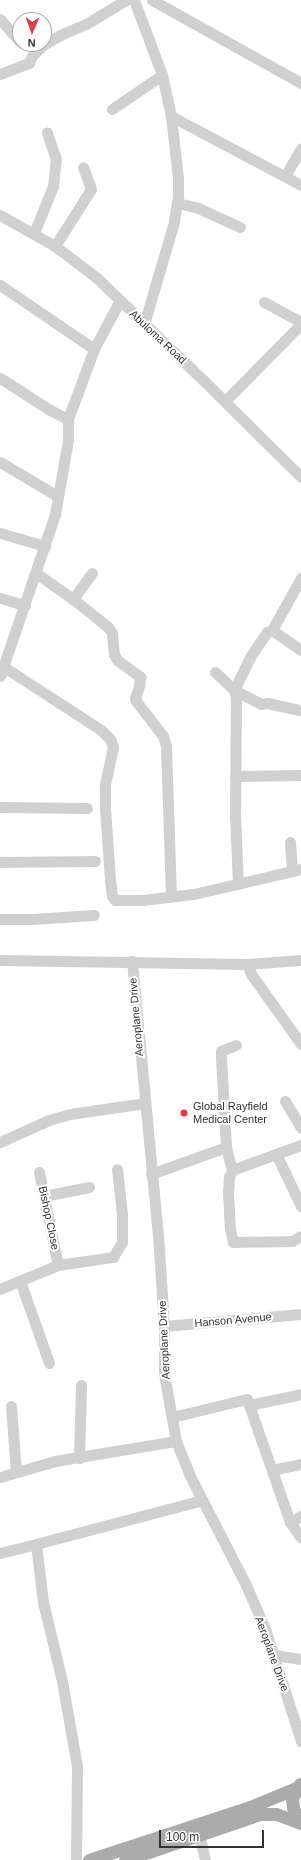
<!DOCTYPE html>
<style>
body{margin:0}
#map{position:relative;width:301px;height:1860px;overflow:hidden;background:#fff;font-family:Helvetica,sans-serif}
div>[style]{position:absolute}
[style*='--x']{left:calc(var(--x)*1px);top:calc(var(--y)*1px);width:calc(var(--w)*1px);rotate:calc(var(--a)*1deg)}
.minor>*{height:11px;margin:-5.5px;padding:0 5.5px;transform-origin:5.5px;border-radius:5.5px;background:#d0d0d0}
.major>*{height:13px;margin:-6.5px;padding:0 6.5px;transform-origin:6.5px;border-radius:6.5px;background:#ababab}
.dots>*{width:11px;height:11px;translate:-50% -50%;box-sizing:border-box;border:2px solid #fff;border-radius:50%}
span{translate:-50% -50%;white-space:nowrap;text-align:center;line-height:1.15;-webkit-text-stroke:4px #fff;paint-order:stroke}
.street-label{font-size:11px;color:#333}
.poi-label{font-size:11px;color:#333}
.left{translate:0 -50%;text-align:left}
.north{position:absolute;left:12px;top:12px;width:40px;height:40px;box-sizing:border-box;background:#fff;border:1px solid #adadad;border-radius:50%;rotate:182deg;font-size:11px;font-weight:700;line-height:16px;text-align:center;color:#333}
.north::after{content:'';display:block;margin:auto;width:14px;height:18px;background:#e63946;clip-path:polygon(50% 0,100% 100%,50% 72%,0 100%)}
.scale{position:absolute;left:159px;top:1830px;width:105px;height:18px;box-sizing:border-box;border:2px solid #333;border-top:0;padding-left:5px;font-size:12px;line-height:14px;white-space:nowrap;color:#333;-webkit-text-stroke:3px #fff;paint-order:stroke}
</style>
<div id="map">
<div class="minor">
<i style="--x:134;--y:0;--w:80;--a:69.5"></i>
<i style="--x:162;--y:75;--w:42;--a:77.6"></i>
<i style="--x:171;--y:116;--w:62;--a:83.6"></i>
<i style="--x:178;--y:178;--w:18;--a:90"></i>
<i style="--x:178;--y:196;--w:26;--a:99"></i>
<i style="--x:174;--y:222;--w:106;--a:106.4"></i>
<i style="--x:152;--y:0;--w:171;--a:29.1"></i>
<i style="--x:0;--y:19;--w:30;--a:49"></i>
<i style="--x:0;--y:74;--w:31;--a:-21"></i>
<i style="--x:29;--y:63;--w:8;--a:-67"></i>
<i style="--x:32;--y:56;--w:16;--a:-45"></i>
<i style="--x:43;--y:45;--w:20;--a:-30"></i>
<i style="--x:60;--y:35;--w:28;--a:-23"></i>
<i style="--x:86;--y:24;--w:47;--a:-31"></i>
<i style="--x:112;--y:109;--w:60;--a:-34.2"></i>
<i style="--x:171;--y:116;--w:147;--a:28"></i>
<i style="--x:285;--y:176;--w:32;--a:-60"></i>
<i style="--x:177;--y:203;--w:22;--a:13"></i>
<i style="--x:198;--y:208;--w:46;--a:24.3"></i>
<i style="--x:0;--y:215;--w:63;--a:29.4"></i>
<i style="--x:55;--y:246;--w:53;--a:37.3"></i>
<i style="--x:97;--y:278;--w:147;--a:43.9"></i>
<i style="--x:203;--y:380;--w:138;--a:44.7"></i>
<i style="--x:34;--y:233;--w:51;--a:-68"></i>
<i style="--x:53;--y:186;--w:27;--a:-84"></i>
<i style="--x:56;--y:159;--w:28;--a:-109"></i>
<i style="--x:55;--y:246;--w:67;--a:-57.7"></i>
<i style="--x:91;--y:189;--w:23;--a:-110"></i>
<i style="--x:0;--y:285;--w:114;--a:34.2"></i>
<i style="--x:264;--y:302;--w:42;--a:28.4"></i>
<i style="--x:0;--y:378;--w:59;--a:32.6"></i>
<i style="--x:50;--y:410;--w:20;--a:27"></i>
<i style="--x:225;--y:401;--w:108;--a:-45.4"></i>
<i style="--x:0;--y:462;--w:66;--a:30.8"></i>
<i style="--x:0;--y:533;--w:47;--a:16.1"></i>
<i style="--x:36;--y:573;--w:45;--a:35.1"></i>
<i style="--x:73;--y:599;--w:32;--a:-54"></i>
<i style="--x:0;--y:598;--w:26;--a:16"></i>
<i style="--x:73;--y:599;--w:45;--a:38.7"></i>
<i style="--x:108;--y:627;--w:7;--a:56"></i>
<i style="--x:112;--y:633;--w:21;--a:85"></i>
<i style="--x:114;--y:654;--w:7;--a:63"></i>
<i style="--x:117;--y:660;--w:29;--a:36"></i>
<i style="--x:140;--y:677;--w:9;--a:96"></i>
<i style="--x:139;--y:686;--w:13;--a:108"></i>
<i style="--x:135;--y:698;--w:3;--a:72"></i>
<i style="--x:136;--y:701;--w:44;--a:52.4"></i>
<i style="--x:163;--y:736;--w:10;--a:73"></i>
<i style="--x:166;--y:746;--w:150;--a:88.1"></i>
<i style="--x:272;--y:630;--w:35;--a:35"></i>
<i style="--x:4;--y:667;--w:116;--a:33"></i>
<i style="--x:101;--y:730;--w:13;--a:45"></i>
<i style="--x:110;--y:739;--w:9;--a:69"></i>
<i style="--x:113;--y:747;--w:40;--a:102"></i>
<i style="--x:105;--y:786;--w:22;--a:90"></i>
<i style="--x:105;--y:808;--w:72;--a:86"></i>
<i style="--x:110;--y:880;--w:16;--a:83"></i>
<i style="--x:112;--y:896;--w:5;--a:53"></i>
<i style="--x:115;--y:900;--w:27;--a:0"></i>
<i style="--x:142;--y:900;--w:52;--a:-6.6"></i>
<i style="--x:194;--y:894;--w:110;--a:-13.2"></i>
<i style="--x:215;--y:672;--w:26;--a:43"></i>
<i style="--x:234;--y:690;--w:30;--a:27"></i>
<i style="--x:261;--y:704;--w:6;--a:-9"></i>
<i style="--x:267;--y:703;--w:35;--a:12"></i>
<i style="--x:0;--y:676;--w:171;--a:-71.2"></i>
<i style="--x:55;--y:514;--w:75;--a:-80"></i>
<i style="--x:68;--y:440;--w:21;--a:-90"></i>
<i style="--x:68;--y:419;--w:75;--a:-69.6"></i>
<i style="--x:94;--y:349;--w:55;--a:-62"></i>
<i style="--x:235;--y:776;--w:66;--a:-0.9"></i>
<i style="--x:0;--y:807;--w:87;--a:0.7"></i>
<i style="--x:290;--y:842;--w:29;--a:86"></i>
<i style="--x:0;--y:862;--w:95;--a:-0.6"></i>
<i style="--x:238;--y:884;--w:68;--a:-92.5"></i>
<i style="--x:235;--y:816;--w:119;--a:-89.5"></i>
<i style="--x:236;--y:697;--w:7;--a:-106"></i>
<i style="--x:234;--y:690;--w:37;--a:-64"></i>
<i style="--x:250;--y:657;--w:30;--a:-56"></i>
<i style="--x:267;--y:632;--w:5;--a:-22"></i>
<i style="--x:272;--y:630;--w:60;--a:-60.9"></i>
<i style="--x:0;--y:919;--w:32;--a:0"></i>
<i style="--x:32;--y:919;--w:62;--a:-3.7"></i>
<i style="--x:0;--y:960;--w:247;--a:0.9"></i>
<i style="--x:247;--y:964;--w:54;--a:-4.2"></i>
<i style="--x:132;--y:961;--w:289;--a:84.6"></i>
<i style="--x:159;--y:1249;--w:77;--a:86.3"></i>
<i style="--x:164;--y:1326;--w:48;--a:90"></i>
<i style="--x:164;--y:1374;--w:68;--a:79.8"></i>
<i style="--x:176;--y:1441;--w:35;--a:68"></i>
<i style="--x:189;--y:1474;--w:125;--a:62.8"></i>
<i style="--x:246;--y:1585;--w:48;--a:66.6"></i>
<i style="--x:265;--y:1629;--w:118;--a:72.2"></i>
<i style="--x:247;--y:964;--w:11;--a:68"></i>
<i style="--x:251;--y:974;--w:86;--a:54.5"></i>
<i style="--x:285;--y:1101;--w:31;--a:59"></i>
<i style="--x:0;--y:1142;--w:54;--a:-24.2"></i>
<i style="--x:49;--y:1120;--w:22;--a:-16"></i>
<i style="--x:70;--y:1114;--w:76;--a:-8.3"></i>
<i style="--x:301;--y:1145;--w:73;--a:160.1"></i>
<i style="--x:232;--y:1170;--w:8;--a:113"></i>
<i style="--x:229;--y:1177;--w:15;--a:94"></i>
<i style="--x:228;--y:1192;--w:37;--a:87"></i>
<i style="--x:230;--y:1229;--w:13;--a:77"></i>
<i style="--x:233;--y:1242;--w:59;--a:-1"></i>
<i style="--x:292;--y:1241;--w:10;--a:-29"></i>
<i style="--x:276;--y:1154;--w:58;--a:64.3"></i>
<i style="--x:232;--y:1170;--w:24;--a:-105"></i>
<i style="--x:226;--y:1147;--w:90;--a:-93.2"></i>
<i style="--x:221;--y:1057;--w:6;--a:-90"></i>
<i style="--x:221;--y:1051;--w:16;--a:-22"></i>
<i style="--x:39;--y:1172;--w:95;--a:78.5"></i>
<i style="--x:151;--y:1174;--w:80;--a:-19.8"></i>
<i style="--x:44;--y:1196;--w:46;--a:-11.3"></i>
<i style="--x:20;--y:1281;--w:87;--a:70.5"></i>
<i style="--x:0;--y:1289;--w:63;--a:-22.5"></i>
<i style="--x:58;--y:1265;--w:56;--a:-8.3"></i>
<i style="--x:113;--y:1257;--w:17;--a:-59"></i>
<i style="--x:122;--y:1242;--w:28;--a:-90"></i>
<i style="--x:122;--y:1214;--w:45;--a:-96.3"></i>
<i style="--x:164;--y:1326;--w:138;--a:-5"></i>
<i style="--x:249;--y:1405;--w:124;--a:70.7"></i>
<i style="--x:290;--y:1522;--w:19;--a:55"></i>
<i style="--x:11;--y:1406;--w:66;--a:85.7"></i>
<i style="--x:172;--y:1417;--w:77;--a:-13.5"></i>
<i style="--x:247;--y:1399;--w:6;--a:72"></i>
<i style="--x:249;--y:1405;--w:53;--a:-11.9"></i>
<i style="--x:79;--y:1458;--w:73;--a:-88.4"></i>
<i style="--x:272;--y:1470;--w:30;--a:-12"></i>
<i style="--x:0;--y:1477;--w:57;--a:-16.2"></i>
<i style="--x:55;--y:1461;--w:123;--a:-9.4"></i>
<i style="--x:290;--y:1522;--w:13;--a:-29"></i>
<i style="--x:36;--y:1544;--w:172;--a:-14.8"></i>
<i style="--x:0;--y:1553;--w:37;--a:-14"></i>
<i style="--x:36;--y:1544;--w:58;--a:83.1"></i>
<i style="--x:43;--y:1602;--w:81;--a:76.5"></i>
<i style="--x:62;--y:1681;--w:86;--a:80"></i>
<i style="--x:77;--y:1766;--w:94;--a:90.6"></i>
<i style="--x:275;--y:1655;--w:26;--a:9"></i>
<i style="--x:199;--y:1834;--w:27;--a:77"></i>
</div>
<div class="major">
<i style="--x:300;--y:1784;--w:16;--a:120"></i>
<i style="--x:292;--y:1798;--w:10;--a:84"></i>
<i style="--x:293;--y:1808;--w:10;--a:66"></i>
<i style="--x:297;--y:1817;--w:6;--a:51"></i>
<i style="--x:89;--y:1860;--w:169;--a:-18.2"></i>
<i style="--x:250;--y:1807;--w:50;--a:-22.4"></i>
<i style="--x:125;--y:1860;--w:143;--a:-18.8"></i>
<i style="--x:260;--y:1814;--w:16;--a:0"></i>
<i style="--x:276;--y:1814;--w:27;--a:20"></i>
</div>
<div class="dots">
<i style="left:184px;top:1113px;background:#e63946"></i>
</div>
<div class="street-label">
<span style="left:158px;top:337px;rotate:43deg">Abuloma Road</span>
<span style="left:136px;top:1017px;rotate:-95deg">Aeroplane Drive</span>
<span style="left:49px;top:1218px;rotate:78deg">Bishop Close</span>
<span style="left:233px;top:1320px;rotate:-5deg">Hanson Avenue</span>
<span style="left:164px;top:1340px;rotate:-93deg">Aeroplane Drive</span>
<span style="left:272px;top:1654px;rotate:70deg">Aeroplane Drive</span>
</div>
<div class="poi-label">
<span class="left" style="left:193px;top:1113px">Global Rayfield<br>Medical Center</span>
</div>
<div class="north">N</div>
<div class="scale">100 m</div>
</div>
